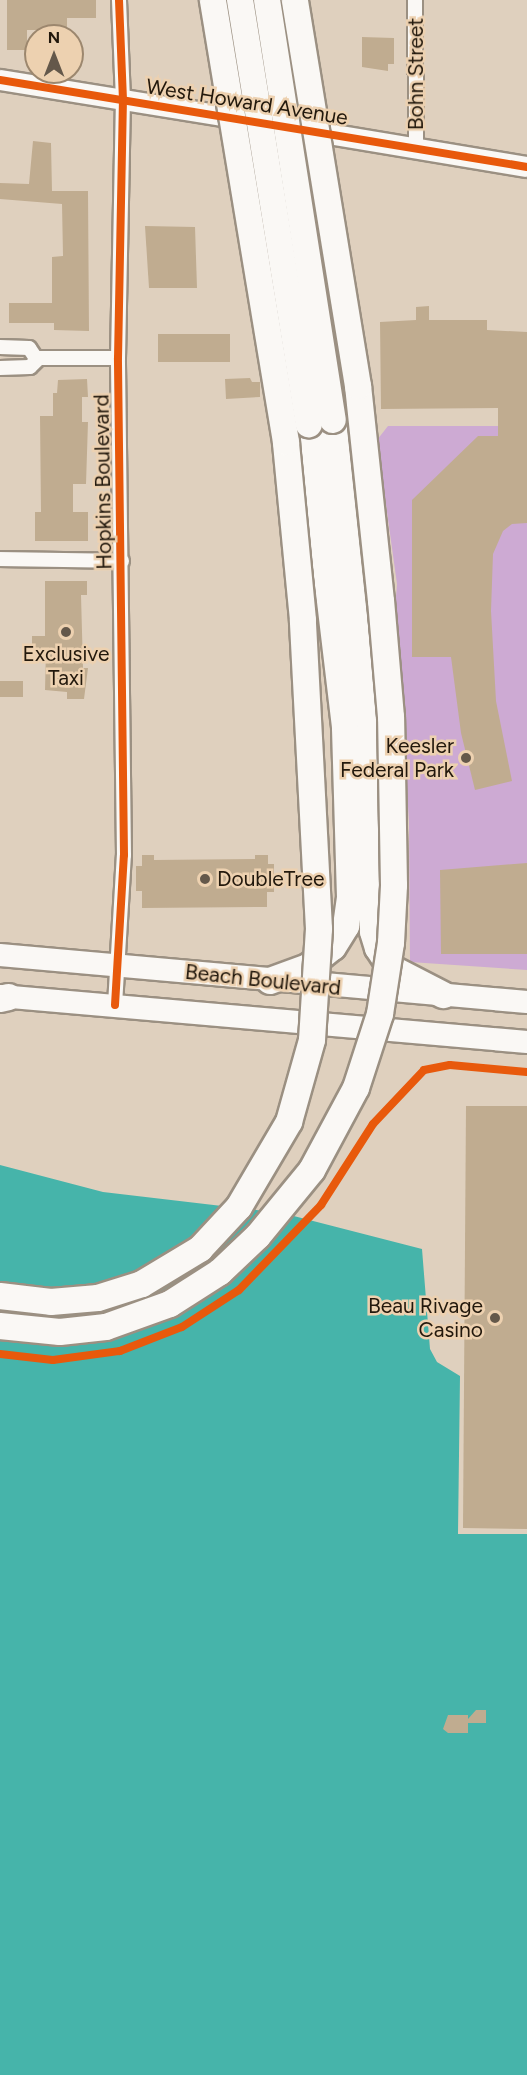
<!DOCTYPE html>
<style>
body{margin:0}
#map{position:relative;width:527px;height:2075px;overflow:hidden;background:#dfd0be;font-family:Figtree,sans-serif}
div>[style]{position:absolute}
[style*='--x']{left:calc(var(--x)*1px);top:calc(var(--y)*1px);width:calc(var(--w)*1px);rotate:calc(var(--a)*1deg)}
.green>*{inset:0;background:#cdaad3}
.water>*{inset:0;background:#46b4aa}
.building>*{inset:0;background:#c0ac90}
.roads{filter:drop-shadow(2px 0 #9b9082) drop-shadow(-2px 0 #9b9082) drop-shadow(0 2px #9b9082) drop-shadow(0 -2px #9b9082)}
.minor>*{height:14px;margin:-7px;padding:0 7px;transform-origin:7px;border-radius:7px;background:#faf8f5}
.secondary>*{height:20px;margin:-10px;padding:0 10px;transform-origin:10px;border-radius:10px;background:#faf8f5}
.primary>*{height:22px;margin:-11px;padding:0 11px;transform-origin:11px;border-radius:11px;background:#faf8f5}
.motorway>*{height:26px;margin:-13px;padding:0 13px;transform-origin:13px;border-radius:13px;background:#faf8f5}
.bridges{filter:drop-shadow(2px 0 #9b9082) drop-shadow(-2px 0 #9b9082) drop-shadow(0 2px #9b9082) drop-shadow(0 -2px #9b9082)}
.motorway-bridge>*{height:26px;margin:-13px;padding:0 13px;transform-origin:13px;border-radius:13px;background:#faf8f5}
.cycleway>*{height:8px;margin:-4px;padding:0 4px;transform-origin:4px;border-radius:4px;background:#e8590c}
.dots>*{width:16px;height:16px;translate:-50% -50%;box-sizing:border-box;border:3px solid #edd1b0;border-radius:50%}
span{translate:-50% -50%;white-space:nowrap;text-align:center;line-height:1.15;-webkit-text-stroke:5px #edd1b0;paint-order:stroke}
.street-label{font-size:21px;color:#22180c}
.poi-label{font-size:21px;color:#22180c}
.right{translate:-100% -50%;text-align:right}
.left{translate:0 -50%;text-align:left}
.north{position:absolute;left:24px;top:24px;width:60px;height:60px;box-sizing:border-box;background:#edd1b0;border:2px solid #9c876e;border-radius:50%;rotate:0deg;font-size:16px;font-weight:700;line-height:24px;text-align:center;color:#22180c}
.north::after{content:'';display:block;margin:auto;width:21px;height:27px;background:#64584a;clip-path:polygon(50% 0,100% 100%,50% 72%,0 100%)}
</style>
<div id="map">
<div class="green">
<i style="clip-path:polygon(388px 426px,527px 426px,527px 970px,410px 962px,409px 821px,395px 611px,397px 584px,377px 440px)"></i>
</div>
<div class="water">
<i style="clip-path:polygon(0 1165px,103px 1192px,282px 1213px,422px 1249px,430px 1349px,437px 1362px,460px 1376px,458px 1534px,527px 1534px,527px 2075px,0 2075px)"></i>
</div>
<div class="building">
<i style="clip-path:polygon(7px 0,96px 0,96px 18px,67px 18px,67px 30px,27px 30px,27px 50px,7px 50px)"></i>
<i style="clip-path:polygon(362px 37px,394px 38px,394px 64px,388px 64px,388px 71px,362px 67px)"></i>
<i style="clip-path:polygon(33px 141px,51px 143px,52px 191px,88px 191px,89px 331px,54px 330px,54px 323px,9px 323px,9px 303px,52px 303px,52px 257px,63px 256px,62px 204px,0 199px,0 183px,29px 184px)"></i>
<i style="clip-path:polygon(145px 226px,195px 227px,197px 288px,149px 288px)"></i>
<i style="clip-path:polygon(429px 306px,429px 320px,487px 320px,487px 330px,527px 332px,527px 523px,512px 524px,503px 531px,493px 554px,491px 611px,496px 701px,512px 781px,475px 790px,461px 733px,451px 657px,412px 657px,412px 500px,478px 436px,498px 436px,498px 408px,381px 409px,380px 322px,416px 320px,416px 307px)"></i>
<i style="clip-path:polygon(158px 334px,230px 334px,230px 362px,158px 362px)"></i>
<i style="clip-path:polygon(250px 378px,252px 382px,260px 382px,260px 397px,226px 399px,225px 379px)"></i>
<i style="clip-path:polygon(87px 379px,88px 397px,82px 397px,82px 422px,88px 422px,86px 484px,73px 484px,73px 512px,88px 512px,88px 541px,35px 541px,35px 512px,41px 512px,40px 416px,53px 416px,53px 393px,57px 393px,58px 380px)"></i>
<i style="clip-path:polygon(45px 581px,87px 581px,87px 595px,81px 595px,83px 668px,88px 668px,84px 699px,67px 699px,67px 692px,45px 690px,46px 649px,32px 648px,32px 636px,45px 636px)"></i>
<i style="clip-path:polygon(0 681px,23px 681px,23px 697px,0 697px)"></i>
<i style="clip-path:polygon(142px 855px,154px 855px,154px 860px,255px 859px,255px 855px,268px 855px,268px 864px,274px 864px,274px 892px,267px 892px,267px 907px,142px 908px,142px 891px,136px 891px,136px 866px,142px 866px)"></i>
<i style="clip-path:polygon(527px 863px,527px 954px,441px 954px,440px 870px)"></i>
<i style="clip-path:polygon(466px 1106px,527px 1106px,527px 1529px,463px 1528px)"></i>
<i style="clip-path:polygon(476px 1710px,486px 1710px,486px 1723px,468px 1723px,468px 1733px,448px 1733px,443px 1729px,448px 1715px,468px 1715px,468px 1719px)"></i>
</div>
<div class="roads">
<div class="minor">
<i style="--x:415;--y:0;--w:148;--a:89.6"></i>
<i style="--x:0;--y:347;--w:29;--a:2"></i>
<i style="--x:29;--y:348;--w:14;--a:56"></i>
<i style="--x:37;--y:360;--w:10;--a:135"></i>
<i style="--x:30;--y:367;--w:30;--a:178"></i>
<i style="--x:37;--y:358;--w:81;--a:0"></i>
<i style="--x:0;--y:559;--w:122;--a:0.9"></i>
<i style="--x:115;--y:1005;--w:150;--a:-86.6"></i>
<i style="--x:124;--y:855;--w:497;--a:-90.7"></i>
<i style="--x:118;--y:358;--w:258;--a:-88.9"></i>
<i style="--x:123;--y:100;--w:100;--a:-92.3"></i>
</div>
<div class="secondary">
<i style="--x:0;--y:80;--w:249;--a:9.2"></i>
<i style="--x:275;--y:125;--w:255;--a:9.5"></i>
</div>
<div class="primary">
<i style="--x:0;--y:955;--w:529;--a:5.1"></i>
<i style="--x:0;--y:996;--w:529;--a:4.99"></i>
</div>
<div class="motorway">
<i style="--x:333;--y:420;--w:302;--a:83.9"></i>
<i style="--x:365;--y:720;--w:212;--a:87.8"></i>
<i style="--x:373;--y:932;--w:17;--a:73"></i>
<i style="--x:378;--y:948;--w:24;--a:57"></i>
<i style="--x:391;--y:968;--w:59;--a:27.4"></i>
<i style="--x:270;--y:981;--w:40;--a:-20.2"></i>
<i style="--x:308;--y:967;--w:32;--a:-39"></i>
<i style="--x:333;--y:947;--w:25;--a:-58"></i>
<i style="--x:346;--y:926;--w:29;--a:-82"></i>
<i style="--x:350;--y:897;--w:170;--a:-91.7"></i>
<i style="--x:345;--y:727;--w:305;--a:-96.8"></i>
<i style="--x:0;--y:999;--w:9;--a:-13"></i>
</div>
</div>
<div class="bridges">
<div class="motorway-bridge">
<i style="--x:240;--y:0;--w:430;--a:80.8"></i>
<i style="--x:267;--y:0;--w:425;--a:81.1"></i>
<i style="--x:0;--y:1296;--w:51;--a:6.7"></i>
<i style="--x:51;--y:1302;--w:47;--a:-4.9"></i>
<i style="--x:98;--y:1298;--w:46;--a:-17.7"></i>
<i style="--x:142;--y:1284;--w:68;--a:-31.1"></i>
<i style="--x:200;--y:1249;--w:57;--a:-47.1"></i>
<i style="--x:239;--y:1207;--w:99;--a:-59.5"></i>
<i style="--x:289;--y:1122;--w:85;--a:-74.3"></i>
<i style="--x:312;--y:1040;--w:111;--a:-86.4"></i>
<i style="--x:319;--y:929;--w:309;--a:-93"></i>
<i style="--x:303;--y:620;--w:179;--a:-95.5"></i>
<i style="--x:286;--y:442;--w:448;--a:-99.4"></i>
<i style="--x:0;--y:1326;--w:60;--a:5.7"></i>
<i style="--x:60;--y:1332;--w:46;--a:-6.2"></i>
<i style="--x:106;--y:1327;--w:68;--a:-19.8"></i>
<i style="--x:170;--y:1304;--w:59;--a:-32.6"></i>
<i style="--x:220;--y:1272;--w:52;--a:-43.5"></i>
<i style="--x:258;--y:1236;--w:85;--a:-50.7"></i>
<i style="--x:312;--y:1170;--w:93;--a:-61.8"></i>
<i style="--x:356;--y:1088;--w:78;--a:-72"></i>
<i style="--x:380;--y:1014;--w:72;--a:-81.2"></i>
<i style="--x:391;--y:943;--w:58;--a:-87"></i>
<i style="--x:394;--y:885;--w:168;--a:-91"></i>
<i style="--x:391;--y:717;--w:116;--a:-94.9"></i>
<i style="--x:381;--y:601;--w:216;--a:-96.1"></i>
<i style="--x:358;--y:386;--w:391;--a:-99.3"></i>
</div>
</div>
<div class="cycleway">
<i style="--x:0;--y:80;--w:534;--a:9.37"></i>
<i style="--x:115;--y:1005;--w:150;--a:-86.6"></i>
<i style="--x:124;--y:855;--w:497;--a:-90.7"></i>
<i style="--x:118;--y:358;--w:258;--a:-88.9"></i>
<i style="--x:123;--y:100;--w:100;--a:-92.3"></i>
<i style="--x:0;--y:1354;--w:53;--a:6.5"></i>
<i style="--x:53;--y:1360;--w:68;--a:-7.7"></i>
<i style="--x:120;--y:1351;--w:66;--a:-21.2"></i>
<i style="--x:182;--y:1327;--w:68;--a:-33"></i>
<i style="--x:239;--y:1290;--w:118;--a:-46"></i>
<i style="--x:321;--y:1205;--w:96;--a:-57.3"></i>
<i style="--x:373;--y:1124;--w:74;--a:-46.6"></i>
<i style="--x:424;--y:1070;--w:26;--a:-11"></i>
<i style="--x:450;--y:1065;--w:77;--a:5.2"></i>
</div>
<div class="dots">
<i style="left:66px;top:632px;background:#64584a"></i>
<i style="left:466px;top:758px;background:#64584a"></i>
<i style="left:205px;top:879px;background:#64584a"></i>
<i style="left:495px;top:1318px;background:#64584a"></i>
</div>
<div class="street-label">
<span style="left:416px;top:74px;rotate:-90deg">Bohn Street</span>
<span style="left:247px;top:102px;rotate:9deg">West Howard Avenue</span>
<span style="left:103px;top:482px;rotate:-91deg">Hopkins Boulevard</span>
<span style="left:263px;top:980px;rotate:6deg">Beach Boulevard</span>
</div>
<div class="poi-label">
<span style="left:66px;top:666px">Exclusive<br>Taxi</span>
<span class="right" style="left:454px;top:758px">Keesler<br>Federal Park</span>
<span class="left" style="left:217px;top:879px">DoubleTree</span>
<span class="right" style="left:483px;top:1318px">Beau Rivage<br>Casino</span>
</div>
<div class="north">N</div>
</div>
